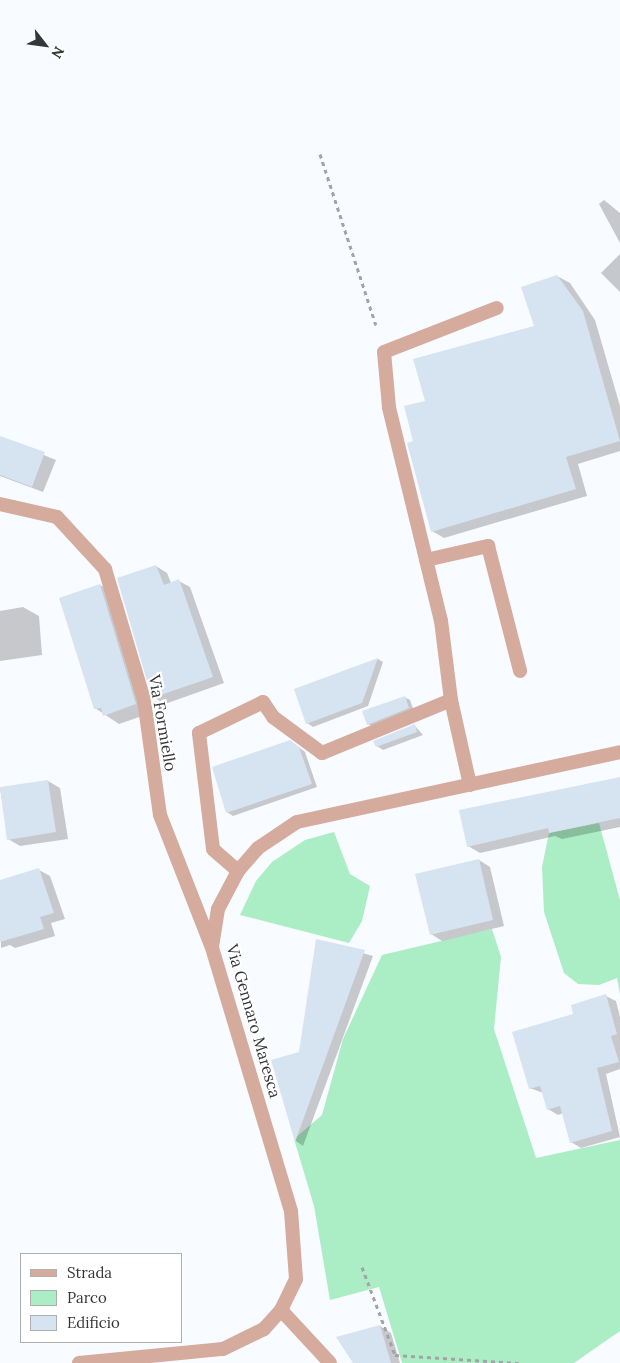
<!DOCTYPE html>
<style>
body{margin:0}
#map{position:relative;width:620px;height:1363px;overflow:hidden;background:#f8fbff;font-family:Lora,serif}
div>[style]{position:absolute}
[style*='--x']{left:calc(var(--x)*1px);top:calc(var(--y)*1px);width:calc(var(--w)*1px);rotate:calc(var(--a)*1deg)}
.green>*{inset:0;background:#abedc5}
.shadow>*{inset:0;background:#0003}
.building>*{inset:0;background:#d6e3f1}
.path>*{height:3px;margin-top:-1.5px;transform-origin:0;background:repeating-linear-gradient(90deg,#a1a3a6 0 4px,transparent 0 8px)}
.service>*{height:14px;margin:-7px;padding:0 7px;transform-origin:7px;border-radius:7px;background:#d5ab9d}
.minor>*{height:14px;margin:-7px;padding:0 7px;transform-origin:7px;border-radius:7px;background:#d5ab9d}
span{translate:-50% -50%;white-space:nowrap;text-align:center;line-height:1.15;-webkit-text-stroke:4.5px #fff;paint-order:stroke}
.street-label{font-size:16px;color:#353638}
.legend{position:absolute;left:20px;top:1253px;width:162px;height:90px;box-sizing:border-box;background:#fff;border:1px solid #aeafaf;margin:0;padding:6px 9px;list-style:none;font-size:15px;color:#353638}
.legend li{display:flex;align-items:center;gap:10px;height:25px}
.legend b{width:25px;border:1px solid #aeafaf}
.north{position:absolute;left:20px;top:20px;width:50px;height:50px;-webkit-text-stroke:4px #fff;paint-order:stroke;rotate:120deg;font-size:14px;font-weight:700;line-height:20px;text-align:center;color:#353638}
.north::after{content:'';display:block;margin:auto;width:18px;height:22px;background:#353638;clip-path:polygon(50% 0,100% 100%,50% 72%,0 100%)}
</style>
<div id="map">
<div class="green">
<i style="clip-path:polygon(599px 823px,620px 900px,620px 994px,617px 978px,599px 985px,578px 984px,564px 973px,544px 912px,542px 867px,549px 833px)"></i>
<i style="clip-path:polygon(334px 832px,350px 874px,370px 886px,362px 921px,349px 943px,240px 915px,256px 881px,272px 862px,305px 840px)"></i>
<i style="clip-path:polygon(492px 929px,501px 957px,494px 1029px,536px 1158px,620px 1140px,620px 1331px,574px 1363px,402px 1363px,379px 1287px,330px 1300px,314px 1206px,294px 1139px,322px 1115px,343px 1039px,382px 955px)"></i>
</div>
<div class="shadow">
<i style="clip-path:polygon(604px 200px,620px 213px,620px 243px,599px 204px)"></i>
<i style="clip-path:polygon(620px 254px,620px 292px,601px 273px)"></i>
<i style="clip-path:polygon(557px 276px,570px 283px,595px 320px,620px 406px,620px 451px,578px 464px,587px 496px,444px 538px,432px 531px,415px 442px,426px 401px,535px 327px)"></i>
<i style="clip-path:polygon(0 437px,56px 460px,43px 492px,0 476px)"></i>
<i style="clip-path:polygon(156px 566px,167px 573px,171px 583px,179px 581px,190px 587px,224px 683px,165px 704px,153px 697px)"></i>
<i style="clip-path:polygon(100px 585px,116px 594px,151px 713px,119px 724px,95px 708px)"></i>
<i style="clip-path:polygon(23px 607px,39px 616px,42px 655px,0 661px,0 611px)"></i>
<i style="clip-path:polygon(378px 659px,383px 662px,368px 706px,313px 727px,307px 723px)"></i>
<i style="clip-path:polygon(404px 697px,410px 700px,414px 711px,374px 728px,368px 724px)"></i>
<i style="clip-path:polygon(415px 726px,423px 735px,383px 750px,377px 746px)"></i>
<i style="clip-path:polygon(296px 745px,305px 752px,317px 787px,233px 816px,227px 812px)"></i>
<i style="clip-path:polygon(620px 778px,620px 827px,562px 839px,555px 836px,480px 853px,468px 846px)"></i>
<i style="clip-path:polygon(48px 781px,60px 788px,68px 839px,20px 846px,8px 839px,0 788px)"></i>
<i style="clip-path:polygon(479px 860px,490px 867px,504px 926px,442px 941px,431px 934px)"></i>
<i style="clip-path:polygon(39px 870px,50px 876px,65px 919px,51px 923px,55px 936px,15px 948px,10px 945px,1px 948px,0 882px)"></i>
<i style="clip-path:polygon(317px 940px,373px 956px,303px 1146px,296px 1141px,273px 1061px,300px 1053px)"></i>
<i style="clip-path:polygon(606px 996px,616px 1001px,620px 1017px,620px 1069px,606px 1074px,620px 1137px,581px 1148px,571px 1142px,563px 1113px,558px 1115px,548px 1109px,543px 1093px,530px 1088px,575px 1015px)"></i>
<i style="clip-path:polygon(380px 1326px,391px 1333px,400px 1363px,355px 1363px)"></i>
</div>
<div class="building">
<i style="clip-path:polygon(557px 275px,583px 311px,620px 441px,566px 457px,576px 489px,431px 532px,407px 443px,413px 441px,404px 406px,425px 401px,413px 359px,534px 326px,521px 287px)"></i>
<i style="clip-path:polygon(0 436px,45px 452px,32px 487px,0 475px)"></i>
<i style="clip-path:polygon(156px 565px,164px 585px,179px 579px,213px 677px,152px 698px,117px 578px)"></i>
<i style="clip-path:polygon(100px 584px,136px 704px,103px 716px,101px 708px,94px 709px,59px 598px)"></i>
<i style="clip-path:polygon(378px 658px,362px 703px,306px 724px,294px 689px)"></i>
<i style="clip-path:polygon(405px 696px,409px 708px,367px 725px,362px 711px)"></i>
<i style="clip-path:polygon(415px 724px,417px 732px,376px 747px,373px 741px)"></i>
<i style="clip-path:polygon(290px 740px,299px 747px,312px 784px,226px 813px,212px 767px)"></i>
<i style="clip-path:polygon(620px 777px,620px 818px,549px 833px,548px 828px,467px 847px,459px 810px)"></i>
<i style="clip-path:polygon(48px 780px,56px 832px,7px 840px,0 787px)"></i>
<i style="clip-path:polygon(479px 859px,493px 920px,430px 935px,415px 874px)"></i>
<i style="clip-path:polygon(39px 868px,54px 913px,40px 917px,44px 929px,0 942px,0 880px)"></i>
<i style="clip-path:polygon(316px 939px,365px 950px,295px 1142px,271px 1060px,299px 1052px)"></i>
<i style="clip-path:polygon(606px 994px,617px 1034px,611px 1036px,619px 1062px,597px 1068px,612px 1131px,570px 1143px,560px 1106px,547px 1110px,540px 1086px,529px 1089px,512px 1032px,573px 1014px,571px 1005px)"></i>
<i style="clip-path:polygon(380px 1325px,391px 1363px,353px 1363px,336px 1337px)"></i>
</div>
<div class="path">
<i style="--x:320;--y:154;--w:180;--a:71.9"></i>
<i style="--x:362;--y:1267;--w:94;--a:69.4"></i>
<i style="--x:395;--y:1355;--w:124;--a:3.7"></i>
</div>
<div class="service">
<i style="--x:426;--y:560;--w:64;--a:-12.7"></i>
<i style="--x:488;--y:546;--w:129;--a:75.6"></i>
<i style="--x:451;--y:700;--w:80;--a:-97.2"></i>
<i style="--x:441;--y:621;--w:220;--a:-103.7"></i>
<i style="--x:389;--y:407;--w:55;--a:-95.2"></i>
<i style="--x:384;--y:352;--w:121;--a:-21.3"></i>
<i style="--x:238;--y:871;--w:33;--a:-139"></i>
<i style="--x:213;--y:849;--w:117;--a:-96.9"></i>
<i style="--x:199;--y:733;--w:71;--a:-25.8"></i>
<i style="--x:263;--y:702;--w:18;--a:56"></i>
<i style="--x:273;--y:717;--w:61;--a:36.3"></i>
<i style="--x:322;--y:753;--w:139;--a:-22.3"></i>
<i style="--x:451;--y:700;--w:87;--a:77.4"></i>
<i style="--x:281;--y:1310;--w:72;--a:47.2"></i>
</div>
<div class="minor">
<i style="--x:0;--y:504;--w:58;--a:12.8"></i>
<i style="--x:57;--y:517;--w:71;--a:47.3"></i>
<i style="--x:105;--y:569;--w:137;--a:73.4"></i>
<i style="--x:144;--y:700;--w:116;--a:82.1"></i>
<i style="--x:160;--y:815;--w:140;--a:68.6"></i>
<i style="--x:79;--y:1363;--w:145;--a:-5.6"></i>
<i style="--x:223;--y:1349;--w:46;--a:-26"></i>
<i style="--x:264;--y:1329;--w:25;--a:-48"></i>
<i style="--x:281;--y:1310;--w:34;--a:-64"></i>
<i style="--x:296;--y:1279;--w:68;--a:-94.2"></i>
<i style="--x:291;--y:1211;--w:276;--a:-106.7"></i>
<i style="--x:212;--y:947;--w:38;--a:-81"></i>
<i style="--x:218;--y:909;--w:43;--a:-62.2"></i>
<i style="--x:238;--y:871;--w:30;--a:-49"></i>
<i style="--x:258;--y:848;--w:47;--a:-33.7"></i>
<i style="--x:297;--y:822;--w:330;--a:-12.2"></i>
</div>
<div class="street-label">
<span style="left:163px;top:723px;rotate:80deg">Via Formiello</span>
<span style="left:254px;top:1021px;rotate:74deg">Via Gennaro Maresca</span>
</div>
<ul class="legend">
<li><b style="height:6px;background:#d5ab9d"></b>Strada</li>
<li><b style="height:14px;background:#abedc5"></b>Parco</li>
<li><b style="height:14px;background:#d6e3f1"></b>Edificio</li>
</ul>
<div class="north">N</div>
</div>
